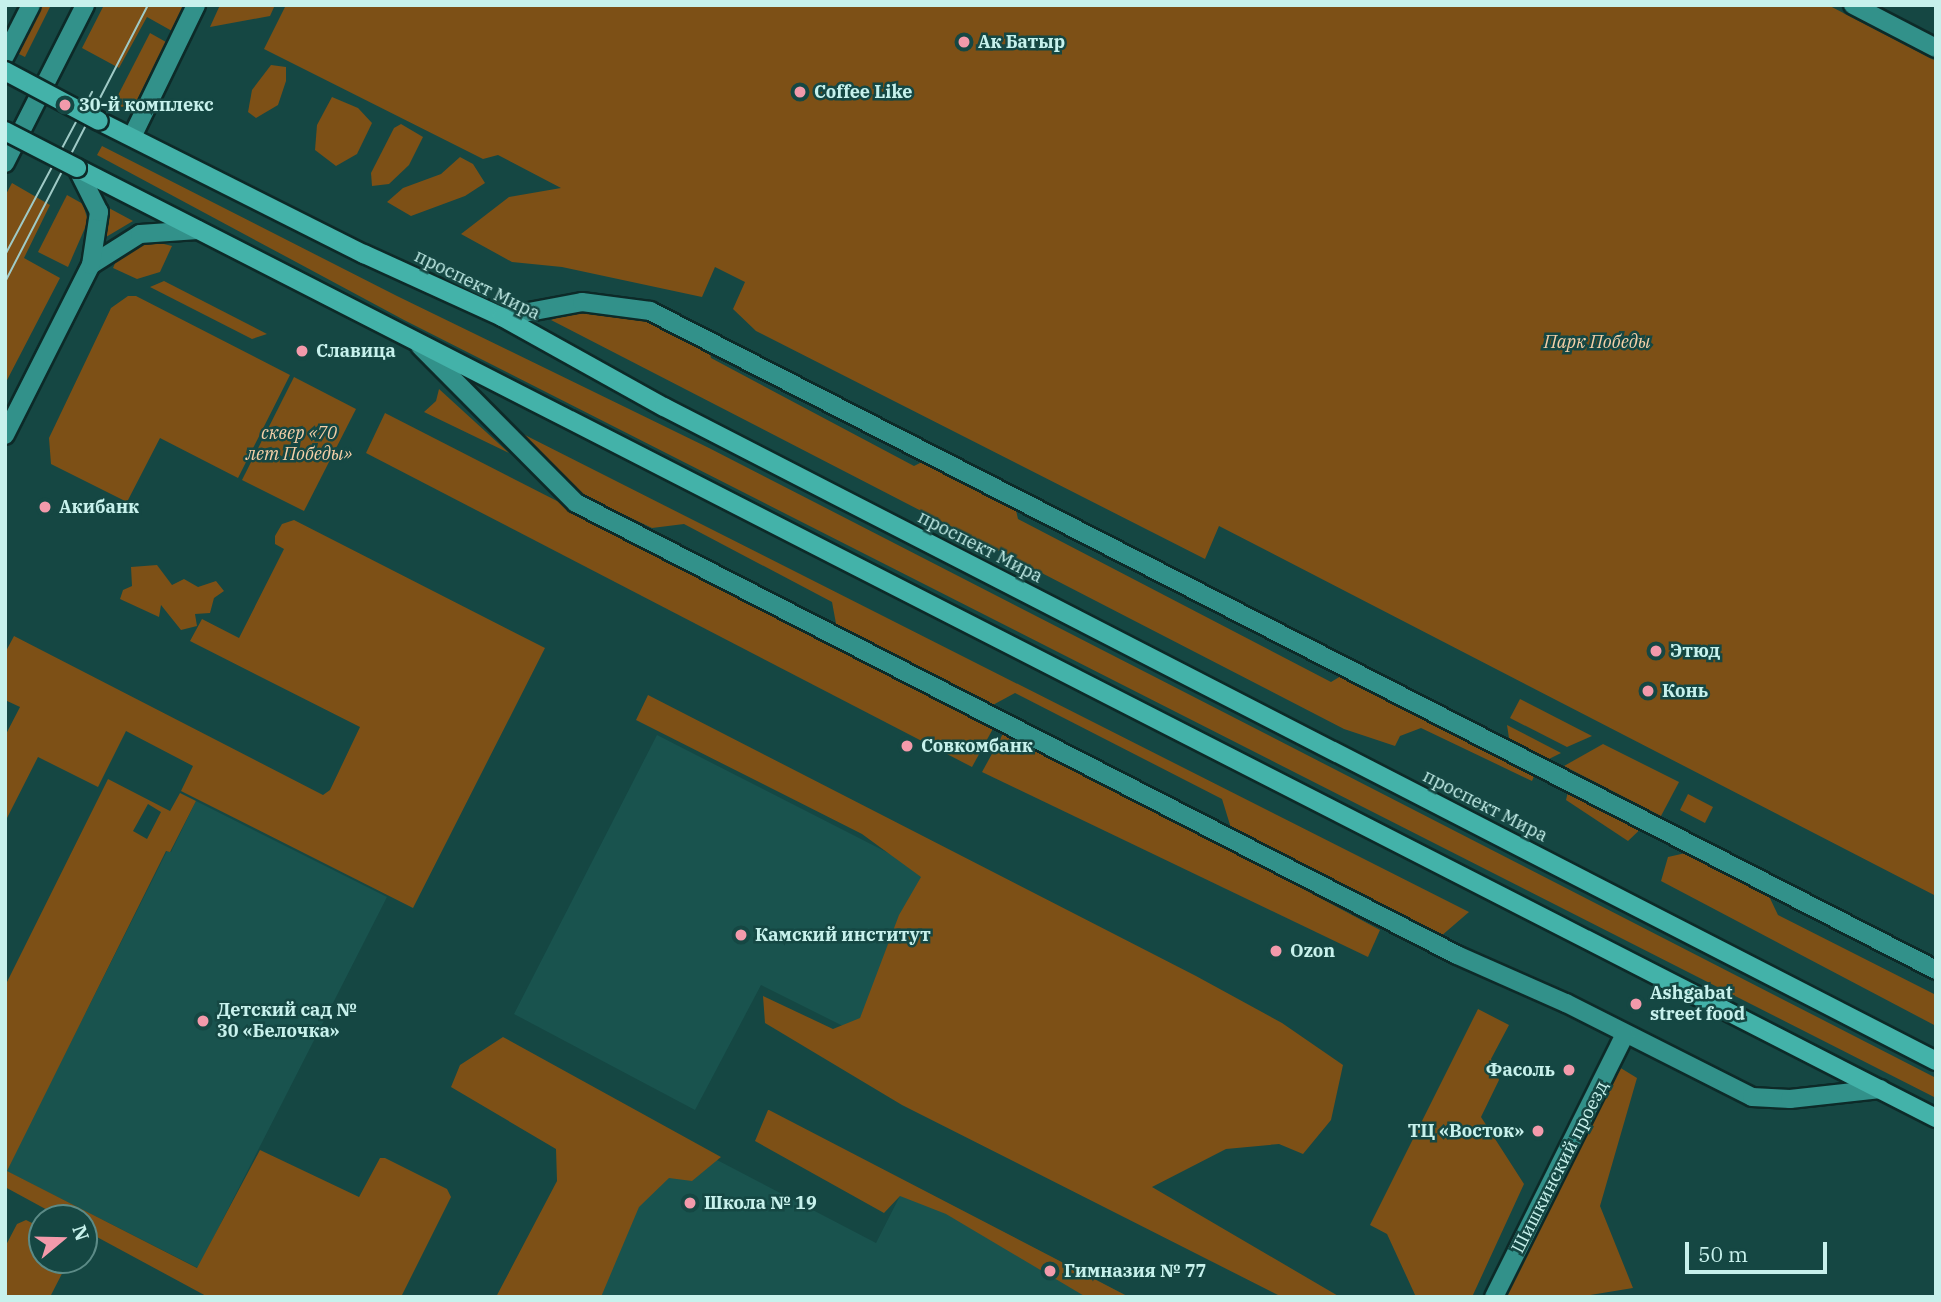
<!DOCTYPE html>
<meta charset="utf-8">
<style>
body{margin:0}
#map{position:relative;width:1941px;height:1302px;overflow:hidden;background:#154743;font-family:"IBM Plex Serif",serif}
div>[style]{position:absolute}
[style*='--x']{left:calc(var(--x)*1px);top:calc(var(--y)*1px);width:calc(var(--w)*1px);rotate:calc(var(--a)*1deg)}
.built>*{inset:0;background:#19534e}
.green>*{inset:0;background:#7d5016}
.roads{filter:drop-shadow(2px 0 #0d2a28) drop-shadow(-2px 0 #0d2a28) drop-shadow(0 2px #0d2a28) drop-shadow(0 -2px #0d2a28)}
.minor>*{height:18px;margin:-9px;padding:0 9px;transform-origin:9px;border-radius:9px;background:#32918a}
.secondary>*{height:18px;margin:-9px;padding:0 9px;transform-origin:9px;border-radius:9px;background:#32918a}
.primary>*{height:18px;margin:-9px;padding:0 9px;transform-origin:9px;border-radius:9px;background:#43b2a9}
.tram>*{height:2px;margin:-1px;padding:0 1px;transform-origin:1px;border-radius:1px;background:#9fcac6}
.bridges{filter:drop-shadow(2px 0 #0d2a28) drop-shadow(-2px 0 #0d2a28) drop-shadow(0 2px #0d2a28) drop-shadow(0 -2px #0d2a28)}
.primary-bridge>*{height:18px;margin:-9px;padding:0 9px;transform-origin:9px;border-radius:9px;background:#43b2a9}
.dots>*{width:19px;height:19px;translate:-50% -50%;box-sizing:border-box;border:4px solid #154743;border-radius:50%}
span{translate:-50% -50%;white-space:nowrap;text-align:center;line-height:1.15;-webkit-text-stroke:5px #154743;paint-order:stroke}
.poi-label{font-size:18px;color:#c7f1ec;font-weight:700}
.left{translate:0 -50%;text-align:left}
.right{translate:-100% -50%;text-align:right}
.street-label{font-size:18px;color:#c7f1ec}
.park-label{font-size:18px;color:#f4cfa8;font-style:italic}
.frame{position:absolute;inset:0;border:7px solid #c7f1ec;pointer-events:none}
.north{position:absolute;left:28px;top:1204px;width:70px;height:70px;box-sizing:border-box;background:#154743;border:2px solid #5c8b87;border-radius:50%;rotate:71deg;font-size:19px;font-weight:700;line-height:28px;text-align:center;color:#c7f1ec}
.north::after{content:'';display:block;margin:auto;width:24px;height:32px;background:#f39aab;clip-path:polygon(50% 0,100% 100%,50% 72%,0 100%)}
.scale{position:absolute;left:1685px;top:1242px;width:142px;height:32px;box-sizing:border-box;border:4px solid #c7f1ec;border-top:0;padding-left:9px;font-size:21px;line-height:24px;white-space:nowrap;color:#c7f1ec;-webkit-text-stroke:5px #154743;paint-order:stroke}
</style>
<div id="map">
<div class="built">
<i style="clip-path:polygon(657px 735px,953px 886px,873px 1041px,761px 985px,695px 1110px,514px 1014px)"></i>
<i style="clip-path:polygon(196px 801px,387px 897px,198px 1268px,6px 1171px,167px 851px,171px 852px)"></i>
<i style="clip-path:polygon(627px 1113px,876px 1243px,907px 1182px,1129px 1297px,532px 1297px)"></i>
</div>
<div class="green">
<i style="clip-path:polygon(41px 5px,51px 5px,25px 57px,17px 53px)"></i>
<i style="clip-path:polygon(104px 5px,185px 5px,172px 31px,147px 17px,119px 68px,82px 48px)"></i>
<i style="clip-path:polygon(220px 5px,275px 5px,270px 16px,210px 27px)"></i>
<i style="clip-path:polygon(286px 5px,1828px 5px,1936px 61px,1936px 896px,1219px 526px,1205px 559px,756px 331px,733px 309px,745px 282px,715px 267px,702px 297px,562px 267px,512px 262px,461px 234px,509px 197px,561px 188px,498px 155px,483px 159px,264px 49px)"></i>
<i style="clip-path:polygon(150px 33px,166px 42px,136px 102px,122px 107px,114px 103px)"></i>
<i style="clip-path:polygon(271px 65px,286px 67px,286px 81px,278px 105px,256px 118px,248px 112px,252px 90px)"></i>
<i style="clip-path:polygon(332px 97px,358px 108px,372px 123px,357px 154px,336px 166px,315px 150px,317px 125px)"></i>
<i style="clip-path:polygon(401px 124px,423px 137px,409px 165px,389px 184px,372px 186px,371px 173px,394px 128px)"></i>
<i style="clip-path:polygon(102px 146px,397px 296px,709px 448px,1936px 1078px,1936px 1098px,404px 320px,97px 155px)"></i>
<i style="clip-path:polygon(460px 157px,473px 164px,485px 183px,465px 196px,411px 216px,387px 202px,403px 188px,441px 174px)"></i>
<i style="clip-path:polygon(12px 183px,50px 205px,24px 258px,60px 278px,5px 384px,5px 196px)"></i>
<i style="clip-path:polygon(67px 195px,83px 204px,88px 221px,68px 267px,38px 252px)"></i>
<i style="clip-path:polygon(107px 207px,133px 221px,106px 237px,109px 220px)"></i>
<i style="clip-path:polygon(152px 241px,172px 246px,160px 272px,137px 279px,113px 268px,119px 254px)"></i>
<i style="clip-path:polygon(164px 281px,267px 334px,252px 339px,150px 287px)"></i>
<i style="clip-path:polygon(128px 296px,136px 296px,290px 375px,238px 478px,160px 438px,127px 502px,51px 464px,49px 438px,111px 308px)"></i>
<i style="clip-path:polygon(586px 307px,650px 311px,706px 339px,711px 358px,914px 466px,934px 456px,1013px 497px,1018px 519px,1331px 682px,1351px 670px,1538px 767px,1532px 781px,1421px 728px,1400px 736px,1395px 746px,1344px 729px,551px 320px)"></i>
<i style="clip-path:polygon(294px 377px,356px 409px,304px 511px,242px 480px)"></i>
<i style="clip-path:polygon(439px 389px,509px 453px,424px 412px,436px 401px)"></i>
<i style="clip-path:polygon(385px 413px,995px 725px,972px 767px,366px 453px)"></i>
<i style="clip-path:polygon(519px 432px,1469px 912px,1440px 937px,1231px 828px,1222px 799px,1015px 693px,991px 706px,837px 629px,832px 602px,684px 524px,652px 528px,578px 493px)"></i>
<i style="clip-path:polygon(294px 520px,545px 648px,413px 908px,181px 791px,193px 766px,126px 731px,98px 787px,38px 757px,5px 822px,5px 736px,20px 707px,5px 700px,5px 653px,14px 636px,323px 795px,330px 790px,360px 727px,190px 641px,202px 619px,239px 638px,284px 549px,275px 544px,275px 536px,282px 524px)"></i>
<i style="clip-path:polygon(157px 565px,172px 585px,184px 579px,198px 587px,216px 581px,224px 591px,214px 598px,210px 613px,195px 614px,197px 626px,181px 630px,161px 605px,159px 617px,120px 599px,123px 590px,132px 586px,131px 567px)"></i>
<i style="clip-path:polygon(648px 695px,1196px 976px,1282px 1023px,1343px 1065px,1331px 1120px,1303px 1154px,1279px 1144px,1226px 1149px,1152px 1187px,1340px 1297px,1282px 1297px,902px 1105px,765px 1023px,763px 996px,833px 1029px,860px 1018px,899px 915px,921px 877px,862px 834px,636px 720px)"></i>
<i style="clip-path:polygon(1520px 699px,1592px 736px,1567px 747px,1510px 718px)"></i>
<i style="clip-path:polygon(1507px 725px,1561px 753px,1549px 759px,1509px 738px)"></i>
<i style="clip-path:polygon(1005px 730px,1380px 930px,1368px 957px,982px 772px)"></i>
<i style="clip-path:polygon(1603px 744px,1679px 782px,1661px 816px,1564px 766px)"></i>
<i style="clip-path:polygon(evenodd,108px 779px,170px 811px,180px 793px,196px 801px,170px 852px,166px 851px,7px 1171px,197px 1268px,260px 1150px,359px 1197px,380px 1158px,385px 1158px,447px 1189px,451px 1197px,401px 1297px,208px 1297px,84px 1230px,84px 1218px,62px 1218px,5px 1187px,5px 986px,108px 779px,148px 804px,161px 812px,147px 839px,133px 831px,148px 804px)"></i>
<i style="clip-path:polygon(1570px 784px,1647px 823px,1628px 841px,1566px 800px)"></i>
<i style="clip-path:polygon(1688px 794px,1713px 807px,1705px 823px,1680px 810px)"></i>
<i style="clip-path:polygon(1690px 852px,1766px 890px,1778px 915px,1936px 995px,1936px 1026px,1661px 881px,1668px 857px)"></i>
<i style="clip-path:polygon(1478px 1009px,1509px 1025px,1491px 1059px,1499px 1080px,1481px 1117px,1524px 1184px,1472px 1297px,1416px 1297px,1387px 1234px,1370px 1225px)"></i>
<i style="clip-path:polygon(503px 1037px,721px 1157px,692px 1181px,669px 1178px,639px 1207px,601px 1297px,496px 1297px,557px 1181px,556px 1149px,451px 1087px,460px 1065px)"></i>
<i style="clip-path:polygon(1606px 1059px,1637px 1078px,1600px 1206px,1633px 1288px,1578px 1297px,1501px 1297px)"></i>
<i style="clip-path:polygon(768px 1110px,769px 1110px,1129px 1297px,1086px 1297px,946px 1214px,900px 1196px,884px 1213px,755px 1141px)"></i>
<i style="clip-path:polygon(26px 1220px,42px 1228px,42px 1260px,69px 1260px,50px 1297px,5px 1297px,5px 1247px,17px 1224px)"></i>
</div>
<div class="roads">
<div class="minor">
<i style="--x:1853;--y:5;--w:93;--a:27.4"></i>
<i style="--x:502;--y:317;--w:81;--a:-10.6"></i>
<i style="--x:582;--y:302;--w:69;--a:7.5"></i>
<i style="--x:650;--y:311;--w:1445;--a:27.13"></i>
<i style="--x:420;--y:346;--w:221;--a:45.2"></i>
<i style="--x:576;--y:503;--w:990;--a:27.16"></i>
<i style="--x:1457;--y:955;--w:119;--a:23.8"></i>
<i style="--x:1566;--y:1003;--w:208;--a:26.8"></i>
<i style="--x:1752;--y:1097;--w:38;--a:3"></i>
<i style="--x:1790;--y:1099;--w:91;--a:-6.3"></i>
<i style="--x:1494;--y:1297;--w:292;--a:-63.5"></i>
</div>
<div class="secondary">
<i style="--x:5;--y:56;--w:57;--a:-63"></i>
<i style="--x:132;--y:137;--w:147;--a:-64.1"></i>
<i style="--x:5;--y:163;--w:177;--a:-63.1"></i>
<i style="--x:91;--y:265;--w:58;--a:-32.3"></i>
<i style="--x:140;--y:234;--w:58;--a:-3.9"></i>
<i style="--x:5;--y:435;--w:191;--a:-63.2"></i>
<i style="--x:91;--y:265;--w:54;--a:-81.4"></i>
<i style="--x:99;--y:212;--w:49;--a:-116.6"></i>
</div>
<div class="primary">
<i style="--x:99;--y:121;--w:297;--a:26.7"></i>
<i style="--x:364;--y:254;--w:152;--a:24.5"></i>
<i style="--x:502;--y:317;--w:185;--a:29.1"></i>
<i style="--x:664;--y:407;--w:1430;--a:27.21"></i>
<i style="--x:77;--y:168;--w:2088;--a:27.07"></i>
</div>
</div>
<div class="tram">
<i style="--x:5;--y:255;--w:185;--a:-61.9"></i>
<i style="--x:5;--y:282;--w:312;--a:-62.7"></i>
</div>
<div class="bridges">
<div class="primary-bridge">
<i style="--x:5;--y:71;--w:106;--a:28"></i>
<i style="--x:5;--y:131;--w:81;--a:27.2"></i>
</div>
</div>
<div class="dots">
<i style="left:964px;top:42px;background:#f39aab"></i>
<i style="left:800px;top:92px;background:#f39aab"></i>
<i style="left:65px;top:105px;background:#f39aab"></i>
<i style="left:302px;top:351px;background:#f39aab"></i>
<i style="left:45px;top:507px;background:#f39aab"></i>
<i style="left:1656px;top:651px;background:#f39aab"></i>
<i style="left:1648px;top:691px;background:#f39aab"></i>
<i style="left:907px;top:746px;background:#f39aab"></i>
<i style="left:741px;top:935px;background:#f39aab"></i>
<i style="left:1276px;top:951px;background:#f39aab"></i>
<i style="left:1636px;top:1004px;background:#f39aab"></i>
<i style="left:203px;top:1021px;background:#f39aab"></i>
<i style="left:1569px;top:1070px;background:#f39aab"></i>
<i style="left:1538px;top:1131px;background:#f39aab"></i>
<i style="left:690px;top:1203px;background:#f39aab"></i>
<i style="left:1050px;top:1271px;background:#f39aab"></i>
</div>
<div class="poi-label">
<span class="left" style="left:978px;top:42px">Ак Батыр</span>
<span class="left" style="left:814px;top:92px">Coffee Like</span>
<span class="left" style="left:79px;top:105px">30-й комплекс</span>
<span class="left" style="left:316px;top:351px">Славица</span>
<span class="left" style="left:59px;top:507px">Акибанк</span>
<span class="left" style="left:1670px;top:651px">Этюд</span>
<span class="left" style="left:1662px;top:691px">Конь</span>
<span class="left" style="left:921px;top:746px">Совкомбанк</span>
<span class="left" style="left:755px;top:935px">Камский институт</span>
<span class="left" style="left:1290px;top:951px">Ozon</span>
<span class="left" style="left:1650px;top:1004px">Ashgabat<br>street food</span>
<span class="left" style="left:217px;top:1021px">Детский сад №<br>30 «Белочка»</span>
<span class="right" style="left:1555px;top:1070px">Фасоль</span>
<span class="right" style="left:1524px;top:1131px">ТЦ «Восток»</span>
<span class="left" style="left:704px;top:1203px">Школа № 19</span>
<span class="left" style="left:1064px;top:1271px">Гимназия № 77</span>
</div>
<div class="street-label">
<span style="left:477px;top:285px;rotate:26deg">проспект Мира</span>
<span style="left:980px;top:547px;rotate:27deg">проспект Мира</span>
<span style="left:1485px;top:806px;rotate:27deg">проспект Мира</span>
<span style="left:1560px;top:1167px;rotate:-63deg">Шишкинский проезд</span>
</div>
<div class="park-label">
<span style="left:1597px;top:342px">Парк Победы</span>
<span style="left:299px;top:444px">сквер «70<br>лет Победы»</span>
</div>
<div class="frame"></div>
<div class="north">N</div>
<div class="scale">50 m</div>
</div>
